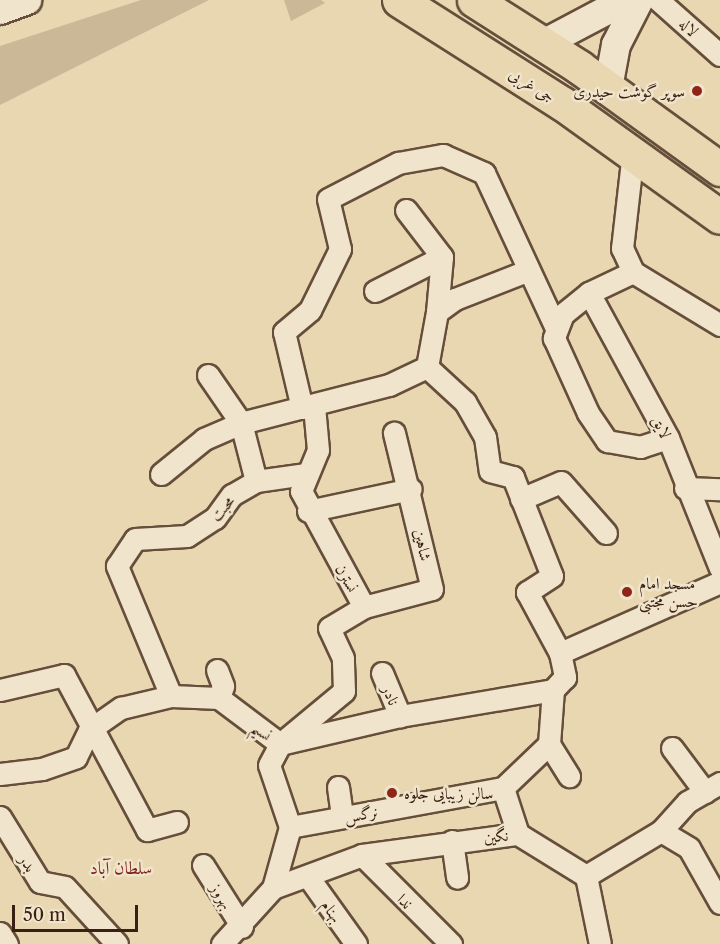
<!DOCTYPE html>
<meta charset="utf-8">
<style>
body{margin:0}
#map{position:relative;width:720px;height:944px;overflow:hidden;background:#e8d7b1;font-family:"Libre Caslon Text",Amiri,serif}
div>[style]{position:absolute}
[style*='--x']{left:calc(var(--x)*1px);top:calc(var(--y)*1px);width:calc(var(--w)*1px);rotate:calc(var(--a)*1deg)}
.green>*{inset:0;background:#cab896}
.roads{filter:drop-shadow(2px 0 #664e3b) drop-shadow(-2px 0 #664e3b) drop-shadow(0 2px #664e3b) drop-shadow(0 -2px #664e3b)}
.street>*{height:21px;margin:-10.5px;padding:0 10.5px;transform-origin:10.5px;border-radius:10.5px;background:#f0e5cc}
.secondary>*{height:28px;margin:-14px;padding:0 14px;transform-origin:14px;border-radius:14px;background:#f0e5cc}
.primary>*{height:33px;margin:-16.5px;padding:0 16.5px;transform-origin:16.5px;border-radius:16.5px;background:#e8d7b1}
.dots>*{width:16px;height:16px;translate:-50% -50%;box-sizing:border-box;border:3px solid #f0e5cc;border-radius:50%}
span{translate:-50% -50%;white-space:nowrap;text-align:center;line-height:1.15;-webkit-text-stroke:5px #f0e5cc;paint-order:stroke}
.street-label{font-size:16px;color:#3a2014}
.poi-label{font-size:16px;color:#3a2014}
.right{translate:-100% -50%;text-align:right}
.left{translate:0 -50%;text-align:left}
.neighbourhood-label{font-size:18px;color:#7a1f14}
.scale{position:absolute;left:12px;top:905px;width:126px;height:27px;box-sizing:border-box;border:3px solid #3a2014;border-top:0;padding-left:8px;font-size:18px;line-height:21px;white-space:nowrap;color:#3a2014;-webkit-text-stroke:4px #f0e5cc;paint-order:stroke}
</style>
<div id="map">
<div class="green">
<i style="clip-path:polygon(141px 0,209px 0,0 105px,0 46px)"></i>
<i style="clip-path:polygon(284px 0,321px 0,325px 3px,291px 21px)"></i>
</div>
<div class="roads">
<div class="street">
<i style="--x:658;--y:0;--w:83;--a:41.6"></i>
<i style="--x:633;--y:152;--w:97;--a:96.5"></i>
<i style="--x:622;--y:248;--w:26;--a:65"></i>
<i style="--x:633;--y:272;--w:102;--a:31.3"></i>
<i style="--x:406;--y:210;--w:59;--a:52.5"></i>
<i style="--x:442;--y:257;--w:55;--a:95.2"></i>
<i style="--x:633;--y:272;--w:49;--a:154.5"></i>
<i style="--x:589;--y:293;--w:33;--a:141"></i>
<i style="--x:563;--y:314;--w:26;--a:111"></i>
<i style="--x:554;--y:338;--w:82;--a:65.6"></i>
<i style="--x:588;--y:413;--w:34;--a:56"></i>
<i style="--x:607;--y:441;--w:34;--a:10"></i>
<i style="--x:640;--y:447;--w:29;--a:-18"></i>
<i style="--x:375;--y:291;--w:75;--a:-26.9"></i>
<i style="--x:589;--y:293;--w:165;--a:61.4"></i>
<i style="--x:668;--y:438;--w:140;--a:68.2"></i>
<i style="--x:427;--y:367;--w:52;--a:42.6"></i>
<i style="--x:465;--y:402;--w:40;--a:60.3"></i>
<i style="--x:485;--y:437;--w:34;--a:82"></i>
<i style="--x:490;--y:471;--w:24;--a:15"></i>
<i style="--x:513;--y:477;--w:106;--a:68.5"></i>
<i style="--x:552;--y:576;--w:30;--a:147"></i>
<i style="--x:527;--y:592;--w:69;--a:61.6"></i>
<i style="--x:560;--y:653;--w:25;--a:78"></i>
<i style="--x:565;--y:677;--w:18;--a:133"></i>
<i style="--x:208;--y:375;--w:58;--a:55.5"></i>
<i style="--x:241;--y:423;--w:60;--a:75.5"></i>
<i style="--x:302;--y:408;--w:78;--a:-103.3"></i>
<i style="--x:284;--y:332;--w:34;--a:-40"></i>
<i style="--x:310;--y:310;--w:68;--a:-63.8"></i>
<i style="--x:340;--y:249;--w:51;--a:-103.5"></i>
<i style="--x:328;--y:199;--w:79;--a:-27.2"></i>
<i style="--x:398;--y:163;--w:46;--a:-10.1"></i>
<i style="--x:443;--y:155;--w:45;--a:23.7"></i>
<i style="--x:484;--y:173;--w:169;--a:65.1"></i>
<i style="--x:161;--y:474;--w:55;--a:-39.1"></i>
<i style="--x:204;--y:439;--w:40;--a:-23.4"></i>
<i style="--x:241;--y:423;--w:153;--a:-14.4"></i>
<i style="--x:389;--y:385;--w:42;--a:-25.3"></i>
<i style="--x:427;--y:367;--w:56;--a:-79.7"></i>
<i style="--x:437;--y:312;--w:22;--a:-36"></i>
<i style="--x:455;--y:299;--w:79;--a:-21.4"></i>
<i style="--x:685;--y:488;--w:35;--a:2"></i>
<i style="--x:521;--y:499;--w:43;--a:-23"></i>
<i style="--x:561;--y:482;--w:68;--a:48.6"></i>
<i style="--x:308;--y:511;--w:105;--a:-12.1"></i>
<i style="--x:364;--y:607;--w:70;--a:-14.8"></i>
<i style="--x:432;--y:589;--w:161;--a:-103.7"></i>
<i style="--x:560;--y:653;--w:175;--a:-23.9"></i>
<i style="--x:217;--y:670;--w:17;--a:69"></i>
<i style="--x:223;--y:686;--w:13;--a:108"></i>
<i style="--x:382;--y:673;--w:47;--a:67.3"></i>
<i style="--x:0;--y:690;--w:66;--a:-13.2"></i>
<i style="--x:64;--y:675;--w:176;--a:61.8"></i>
<i style="--x:147;--y:830;--w:31;--a:-15"></i>
<i style="--x:171;--y:696;--w:141;--a:-112.6"></i>
<i style="--x:117;--y:566;--w:32;--a:-56"></i>
<i style="--x:135;--y:539;--w:52;--a:-3.3"></i>
<i style="--x:187;--y:536;--w:33;--a:-33"></i>
<i style="--x:215;--y:518;--w:29;--a:-54"></i>
<i style="--x:232;--y:495;--w:28;--a:-30"></i>
<i style="--x:256;--y:481;--w:49;--a:-8.1"></i>
<i style="--x:549;--y:744;--w:38;--a:58"></i>
<i style="--x:672;--y:748;--w:55;--a:53.1"></i>
<i style="--x:0;--y:774;--w:42;--a:-6.8"></i>
<i style="--x:42;--y:769;--w:36;--a:-19"></i>
<i style="--x:76;--y:757;--w:30;--a:-64"></i>
<i style="--x:89;--y:730;--w:39;--a:-35"></i>
<i style="--x:121;--y:708;--w:51;--a:-13.5"></i>
<i style="--x:171;--y:696;--w:48;--a:2.4"></i>
<i style="--x:219;--y:698;--w:76;--a:37"></i>
<i style="--x:280;--y:744;--w:123;--a:-13.1"></i>
<i style="--x:400;--y:716;--w:155;--a:-9.6"></i>
<i style="--x:338;--y:787;--w:30;--a:82"></i>
<i style="--x:0;--y:817;--w:76;--a:58.4"></i>
<i style="--x:40;--y:882;--w:25;--a:11"></i>
<i style="--x:65;--y:887;--w:77;--a:47.6"></i>
<i style="--x:290;--y:827;--w:217;--a:-10.4"></i>
<i style="--x:661;--y:831;--w:33;--a:31"></i>
<i style="--x:689;--y:848;--w:63;--a:60.6"></i>
<i style="--x:518;--y:834;--w:48;--a:-108.1"></i>
<i style="--x:503;--y:788;--w:64;--a:-43.7"></i>
<i style="--x:549;--y:744;--w:54;--a:-85.8"></i>
<i style="--x:452;--y:841;--w:37;--a:82"></i>
<i style="--x:362;--y:855;--w:126;--a:45"></i>
<i style="--x:203;--y:865;--w:73;--a:57.8"></i>
<i style="--x:586;--y:876;--w:69;--a:78.4"></i>
<i style="--x:309;--y:878;--w:81;--a:54.5"></i>
<i style="--x:273;--y:888;--w:95;--a:-20.3"></i>
<i style="--x:362;--y:855;--w:157;--a:-7.7"></i>
<i style="--x:518;--y:834;--w:80;--a:31.7"></i>
<i style="--x:586;--y:876;--w:87;--a:-31"></i>
<i style="--x:661;--y:831;--w:39;--a:-48"></i>
<i style="--x:687;--y:802;--w:38;--a:-30"></i>
<i style="--x:0;--y:933;--w:13;--a:58"></i>
<i style="--x:222;--y:944;--w:76;--a:-47.7"></i>
<i style="--x:273;--y:888;--w:63;--a:-74.4"></i>
<i style="--x:290;--y:827;--w:65;--a:-108.7"></i>
<i style="--x:269;--y:765;--w:24;--a:-62"></i>
<i style="--x:280;--y:744;--w:83;--a:-39.6"></i>
<i style="--x:344;--y:691;--w:33;--a:-92"></i>
<i style="--x:343;--y:658;--w:33;--a:-115"></i>
<i style="--x:329;--y:628;--w:41;--a:-31"></i>
<i style="--x:364;--y:607;--w:132;--a:-118.5"></i>
<i style="--x:301;--y:491;--w:44;--a:-67.5"></i>
<i style="--x:318;--y:450;--w:44;--a:-95.2"></i>
</div>
<div class="secondary">
<i style="--x:0;--y:10;--w:29;--a:-20"></i>
<i style="--x:543;--y:44;--w:94;--a:-27.9"></i>
<i style="--x:608;--y:88;--w:44;--a:-79.5"></i>
<i style="--x:616;--y:45;--w:51;--a:-62.9"></i>
</div>
<div class="primary">
<i style="--x:399;--y:0;--w:194;--a:32.4"></i>
<i style="--x:563;--y:104;--w:193;--a:35.7"></i>
<i style="--x:474;--y:0;--w:125;--a:32.5"></i>
<i style="--x:579;--y:67;--w:174;--a:35.9"></i>
</div>
</div>
<div class="dots">
<i style="left:697px;top:91px;background:#8f2418"></i>
<i style="left:627px;top:592px;background:#8f2418"></i>
<i style="left:392px;top:793px;background:#8f2418"></i>
</div>
<div class="street-label">
<span style="left:689px;top:27px;rotate:42deg">لاله</span>
<span style="left:532px;top:85px;rotate:32deg">جی غربی</span>
<span style="left:662px;top:427px;rotate:63deg">لایق</span>
<span style="left:222px;top:508px;rotate:-47deg">محبت</span>
<span style="left:423px;top:545px;rotate:78deg">شاهین</span>
<span style="left:347px;top:578px;rotate:60deg">نسترن</span>
<span style="left:391px;top:695px;rotate:67deg">نادر</span>
<span style="left:262px;top:731px;rotate:37deg">نسیم</span>
<span style="left:361px;top:814px;rotate:-10deg">نرگس</span>
<span style="left:496px;top:836px;rotate:-5deg">نگین</span>
<span style="left:28px;top:863px;rotate:58deg">بدر</span>
<span style="left:222px;top:896px;rotate:58deg">بهروز</span>
<span style="left:405px;top:901px;rotate:47deg">ندا</span>
<span style="left:332px;top:911px;rotate:55deg">بهنام</span>
</div>
<div class="poi-label">
<span class="right" style="left:685px;top:91px">سوپر گوشت حیدری</span>
<span class="left" style="left:639px;top:592px">مسجد امام<br>حسن مجتبی</span>
<span class="left" style="left:404px;top:793px">سالن زیبایی جلوه</span>
</div>
<div class="neighbourhood-label">
<span style="left:121px;top:868px">سلطان آباد</span>
</div>
<div class="scale">50 m</div>
</div>
